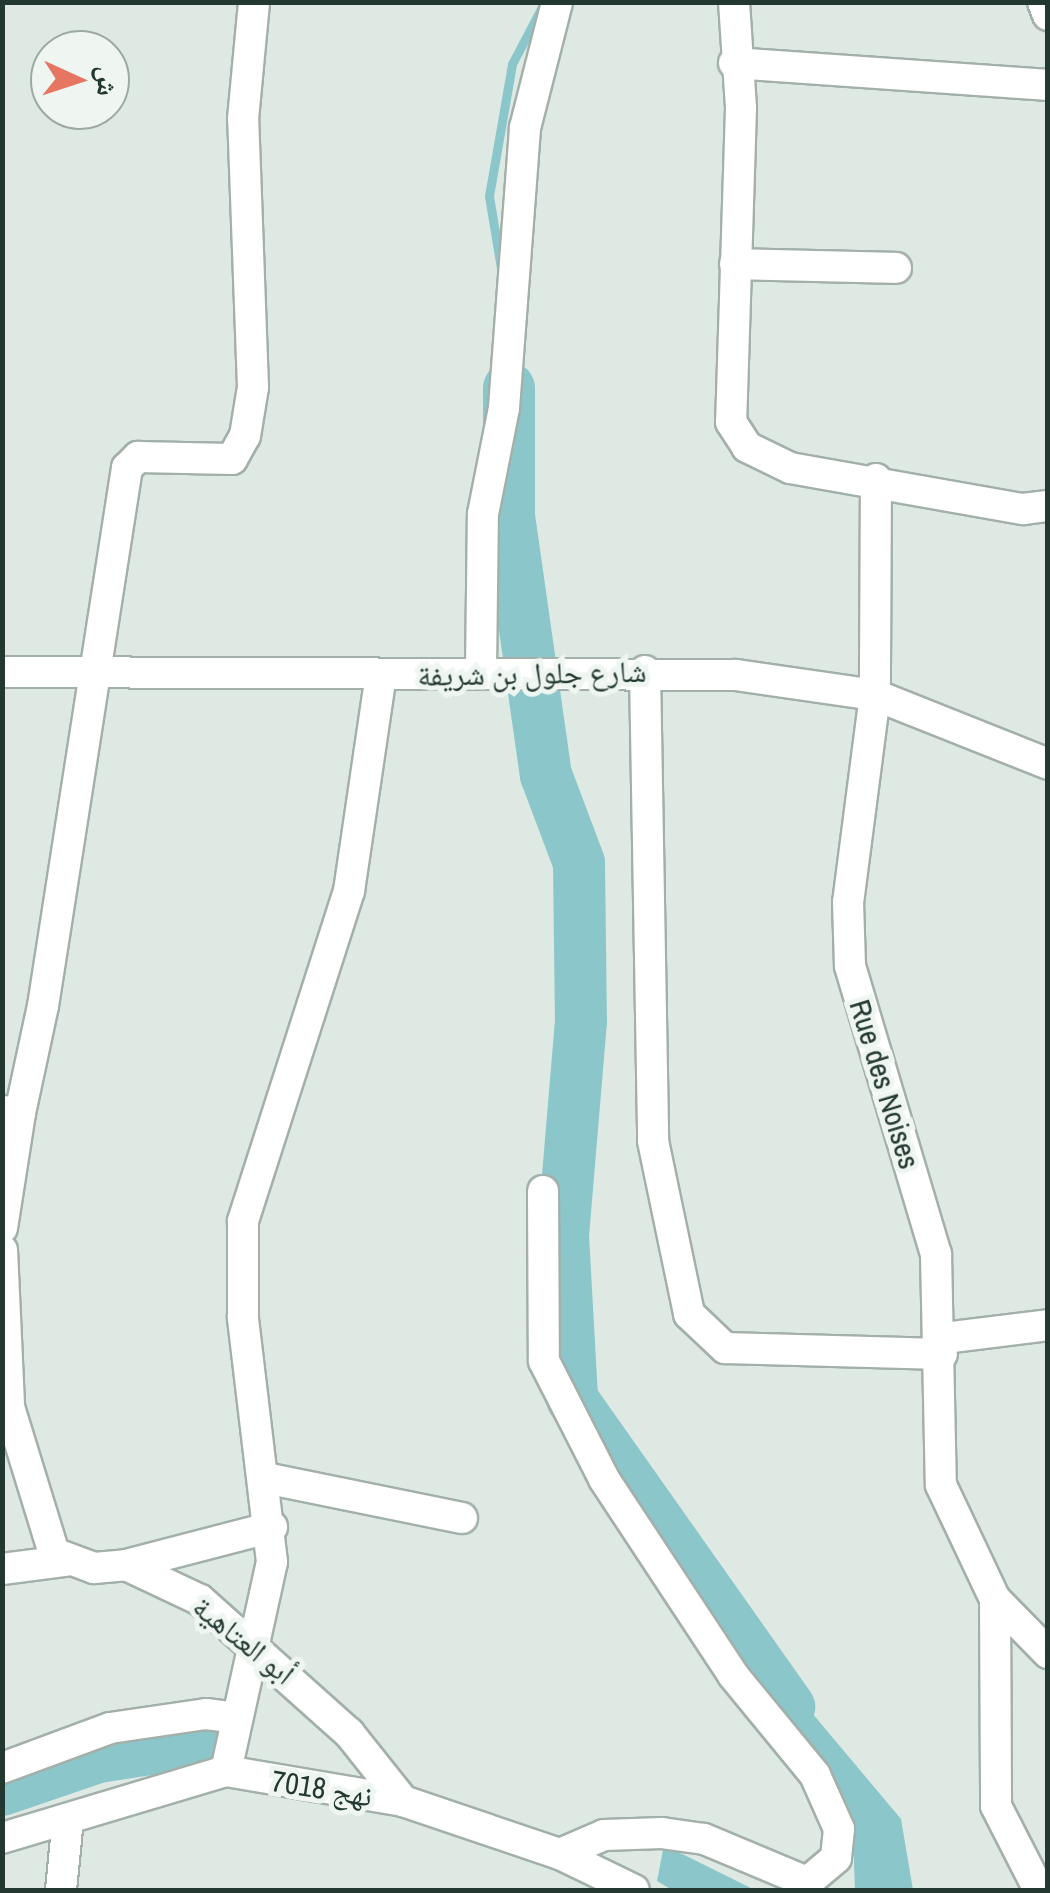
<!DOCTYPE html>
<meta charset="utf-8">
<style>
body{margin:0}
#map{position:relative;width:1050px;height:1893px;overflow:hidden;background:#dfe9e4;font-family:"Archivo Narrow","Noto Naskh Arabic",sans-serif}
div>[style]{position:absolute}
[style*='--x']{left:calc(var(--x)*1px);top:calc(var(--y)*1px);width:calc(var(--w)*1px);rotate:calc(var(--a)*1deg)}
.water>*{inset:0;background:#8bc6ca}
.stream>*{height:9px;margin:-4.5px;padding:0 4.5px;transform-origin:4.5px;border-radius:4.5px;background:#8bc6ca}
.river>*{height:52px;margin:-26px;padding:0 26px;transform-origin:26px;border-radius:26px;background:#8bc6ca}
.roads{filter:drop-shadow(2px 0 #a3b0aa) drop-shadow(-2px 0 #a3b0aa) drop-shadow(0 2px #a3b0aa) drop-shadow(0 -2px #a3b0aa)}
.minor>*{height:30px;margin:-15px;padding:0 15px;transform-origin:15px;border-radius:15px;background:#fff}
.secondary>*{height:30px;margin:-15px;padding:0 15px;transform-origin:15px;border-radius:15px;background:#fff}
span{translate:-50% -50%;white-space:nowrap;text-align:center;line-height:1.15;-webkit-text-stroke:10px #eff6f2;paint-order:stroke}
.street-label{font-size:30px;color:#223830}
.frame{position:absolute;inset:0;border:5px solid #223830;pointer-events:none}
.north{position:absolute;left:30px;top:30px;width:100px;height:100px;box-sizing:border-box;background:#eff6f2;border:2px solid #9daaa4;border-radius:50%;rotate:93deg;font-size:28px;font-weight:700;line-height:40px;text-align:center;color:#223830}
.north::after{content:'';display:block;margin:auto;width:35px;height:45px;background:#e67661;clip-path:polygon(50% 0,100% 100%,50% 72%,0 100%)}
</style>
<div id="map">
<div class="water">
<i style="clip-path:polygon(754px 1644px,901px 1819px,913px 1890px,855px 1890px,853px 1836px,731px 1660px)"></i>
<i style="clip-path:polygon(664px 1845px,755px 1890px,672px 1890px,657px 1881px)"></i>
</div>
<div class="stream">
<i style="--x:502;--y:274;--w:79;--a:-99.5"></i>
<i style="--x:489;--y:196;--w:134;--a:-80.1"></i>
<i style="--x:512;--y:64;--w:67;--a:-62.3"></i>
</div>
<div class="river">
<i style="--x:509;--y:388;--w:128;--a:90"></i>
<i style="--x:509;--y:516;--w:262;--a:81.9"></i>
<i style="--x:546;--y:775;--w:94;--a:69.4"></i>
<i style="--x:579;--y:863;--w:158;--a:89.3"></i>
<i style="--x:581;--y:1021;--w:216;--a:94.8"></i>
<i style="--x:563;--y:1236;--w:163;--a:86.8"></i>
<i style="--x:572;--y:1399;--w:377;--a:54.8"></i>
<i style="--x:2;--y:1790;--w:102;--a:-19"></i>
<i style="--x:98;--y:1757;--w:105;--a:-8.7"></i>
</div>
<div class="roads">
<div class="minor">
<i style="--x:734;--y:2;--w:106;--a:86.2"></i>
<i style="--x:741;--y:108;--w:314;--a:91.8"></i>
<i style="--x:731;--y:422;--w:30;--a:57"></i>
<i style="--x:747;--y:447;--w:48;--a:26"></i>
<i style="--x:790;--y:468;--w:237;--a:10"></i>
<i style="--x:1023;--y:509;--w:25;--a:-7"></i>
<i style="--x:1043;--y:2;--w:14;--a:69"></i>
<i style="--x:734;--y:63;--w:315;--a:4"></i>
<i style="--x:735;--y:264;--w:161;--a:1.4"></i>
<i style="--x:876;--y:479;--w:216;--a:90.3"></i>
<i style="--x:875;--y:695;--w:209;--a:97.4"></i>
<i style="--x:848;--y:902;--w:64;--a:88.2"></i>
<i style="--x:850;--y:966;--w:301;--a:73.4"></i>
<i style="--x:936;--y:1254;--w:231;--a:88.8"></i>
<i style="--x:941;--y:1485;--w:126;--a:64.7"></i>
<i style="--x:995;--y:1599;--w:76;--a:45.5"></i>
<i style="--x:481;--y:670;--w:156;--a:-89.3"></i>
<i style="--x:483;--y:514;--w:108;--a:-78.8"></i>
<i style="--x:504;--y:408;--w:281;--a:-85.7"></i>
<i style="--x:525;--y:128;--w:130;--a:-75.7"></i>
<i style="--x:645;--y:671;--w:470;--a:89"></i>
<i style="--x:653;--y:1141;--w:177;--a:78.2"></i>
<i style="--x:689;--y:1314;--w:50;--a:43.4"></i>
<i style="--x:725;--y:1348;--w:217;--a:1.6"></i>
<i style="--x:2;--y:1111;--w:18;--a:6"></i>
<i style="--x:20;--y:1113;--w:109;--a:-77.9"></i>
<i style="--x:43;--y:1006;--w:545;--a:-81.13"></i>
<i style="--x:127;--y:468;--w:16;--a:-45"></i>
<i style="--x:138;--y:457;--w:94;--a:1.2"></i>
<i style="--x:232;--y:459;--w:26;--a:-61"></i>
<i style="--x:245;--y:436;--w:50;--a:-80.7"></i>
<i style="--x:253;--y:387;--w:268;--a:-92.1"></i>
<i style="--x:243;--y:119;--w:118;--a:-84.6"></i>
<i style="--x:543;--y:1191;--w:170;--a:89.7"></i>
<i style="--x:544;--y:1361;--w:132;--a:63"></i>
<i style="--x:604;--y:1479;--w:235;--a:56.6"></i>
<i style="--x:733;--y:1675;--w:129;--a:50.6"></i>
<i style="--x:815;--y:1775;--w:59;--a:66"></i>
<i style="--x:839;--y:1829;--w:29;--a:96"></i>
<i style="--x:836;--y:1858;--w:38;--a:140"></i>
<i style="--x:807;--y:1882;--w:112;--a:-157.3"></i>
<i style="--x:704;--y:1839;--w:42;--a:-171.9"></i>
<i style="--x:662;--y:1833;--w:58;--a:178"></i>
<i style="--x:604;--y:1835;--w:48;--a:156.6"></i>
<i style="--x:2;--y:1228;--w:116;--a:-81.1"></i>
<i style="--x:2;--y:1250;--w:157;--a:87.4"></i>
<i style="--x:9;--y:1407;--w:153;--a:72.9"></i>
<i style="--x:54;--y:1553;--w:43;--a:20.6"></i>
<i style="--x:94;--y:1568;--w:32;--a:-5"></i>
<i style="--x:126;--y:1565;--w:82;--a:25.3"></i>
<i style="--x:200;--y:1600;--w:200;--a:41.8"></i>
<i style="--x:349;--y:1733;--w:87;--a:51.5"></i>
<i style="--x:944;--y:1338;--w:105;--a:-7.1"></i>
<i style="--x:265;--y:1478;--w:201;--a:11.5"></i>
<i style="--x:126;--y:1565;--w:151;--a:-14.6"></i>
<i style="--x:2;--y:1569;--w:64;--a:-7.2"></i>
<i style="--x:995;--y:1599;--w:207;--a:89.7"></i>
<i style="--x:996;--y:1806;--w:94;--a:62.9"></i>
<i style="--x:2;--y:1768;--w:115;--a:-20.3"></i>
<i style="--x:110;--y:1728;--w:97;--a:-8.3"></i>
<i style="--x:206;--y:1714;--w:31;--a:7"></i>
<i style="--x:226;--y:1771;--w:214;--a:-77.6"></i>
<i style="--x:272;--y:1562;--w:247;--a:-96.8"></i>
<i style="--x:243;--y:1317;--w:96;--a:-90"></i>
<i style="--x:243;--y:1221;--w:347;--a:-72.2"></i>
<i style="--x:349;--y:891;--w:218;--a:-81.6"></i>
<i style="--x:2;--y:1838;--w:234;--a:-16.7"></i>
<i style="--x:226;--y:1771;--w:180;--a:9.6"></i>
<i style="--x:403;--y:1801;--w:166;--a:18.7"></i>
<i style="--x:560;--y:1854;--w:82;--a:25.9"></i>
<i style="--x:61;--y:1890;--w:71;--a:-84.4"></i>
</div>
<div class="secondary">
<i style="--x:2;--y:672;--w:734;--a:0.23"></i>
<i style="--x:736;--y:675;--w:140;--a:8.2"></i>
<i style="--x:875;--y:695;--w:186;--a:21.7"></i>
</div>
</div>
<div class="street-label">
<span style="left:532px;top:673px;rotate:-1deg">شارع جلول بن شريفة</span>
<span style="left:885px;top:1084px;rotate:73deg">Rue des Noises</span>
<span style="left:244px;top:1640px;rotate:39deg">أبو العتاهية</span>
<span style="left:322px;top:1788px;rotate:9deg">نهج 7018</span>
</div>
<div class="frame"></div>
<div class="north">ش</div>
</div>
